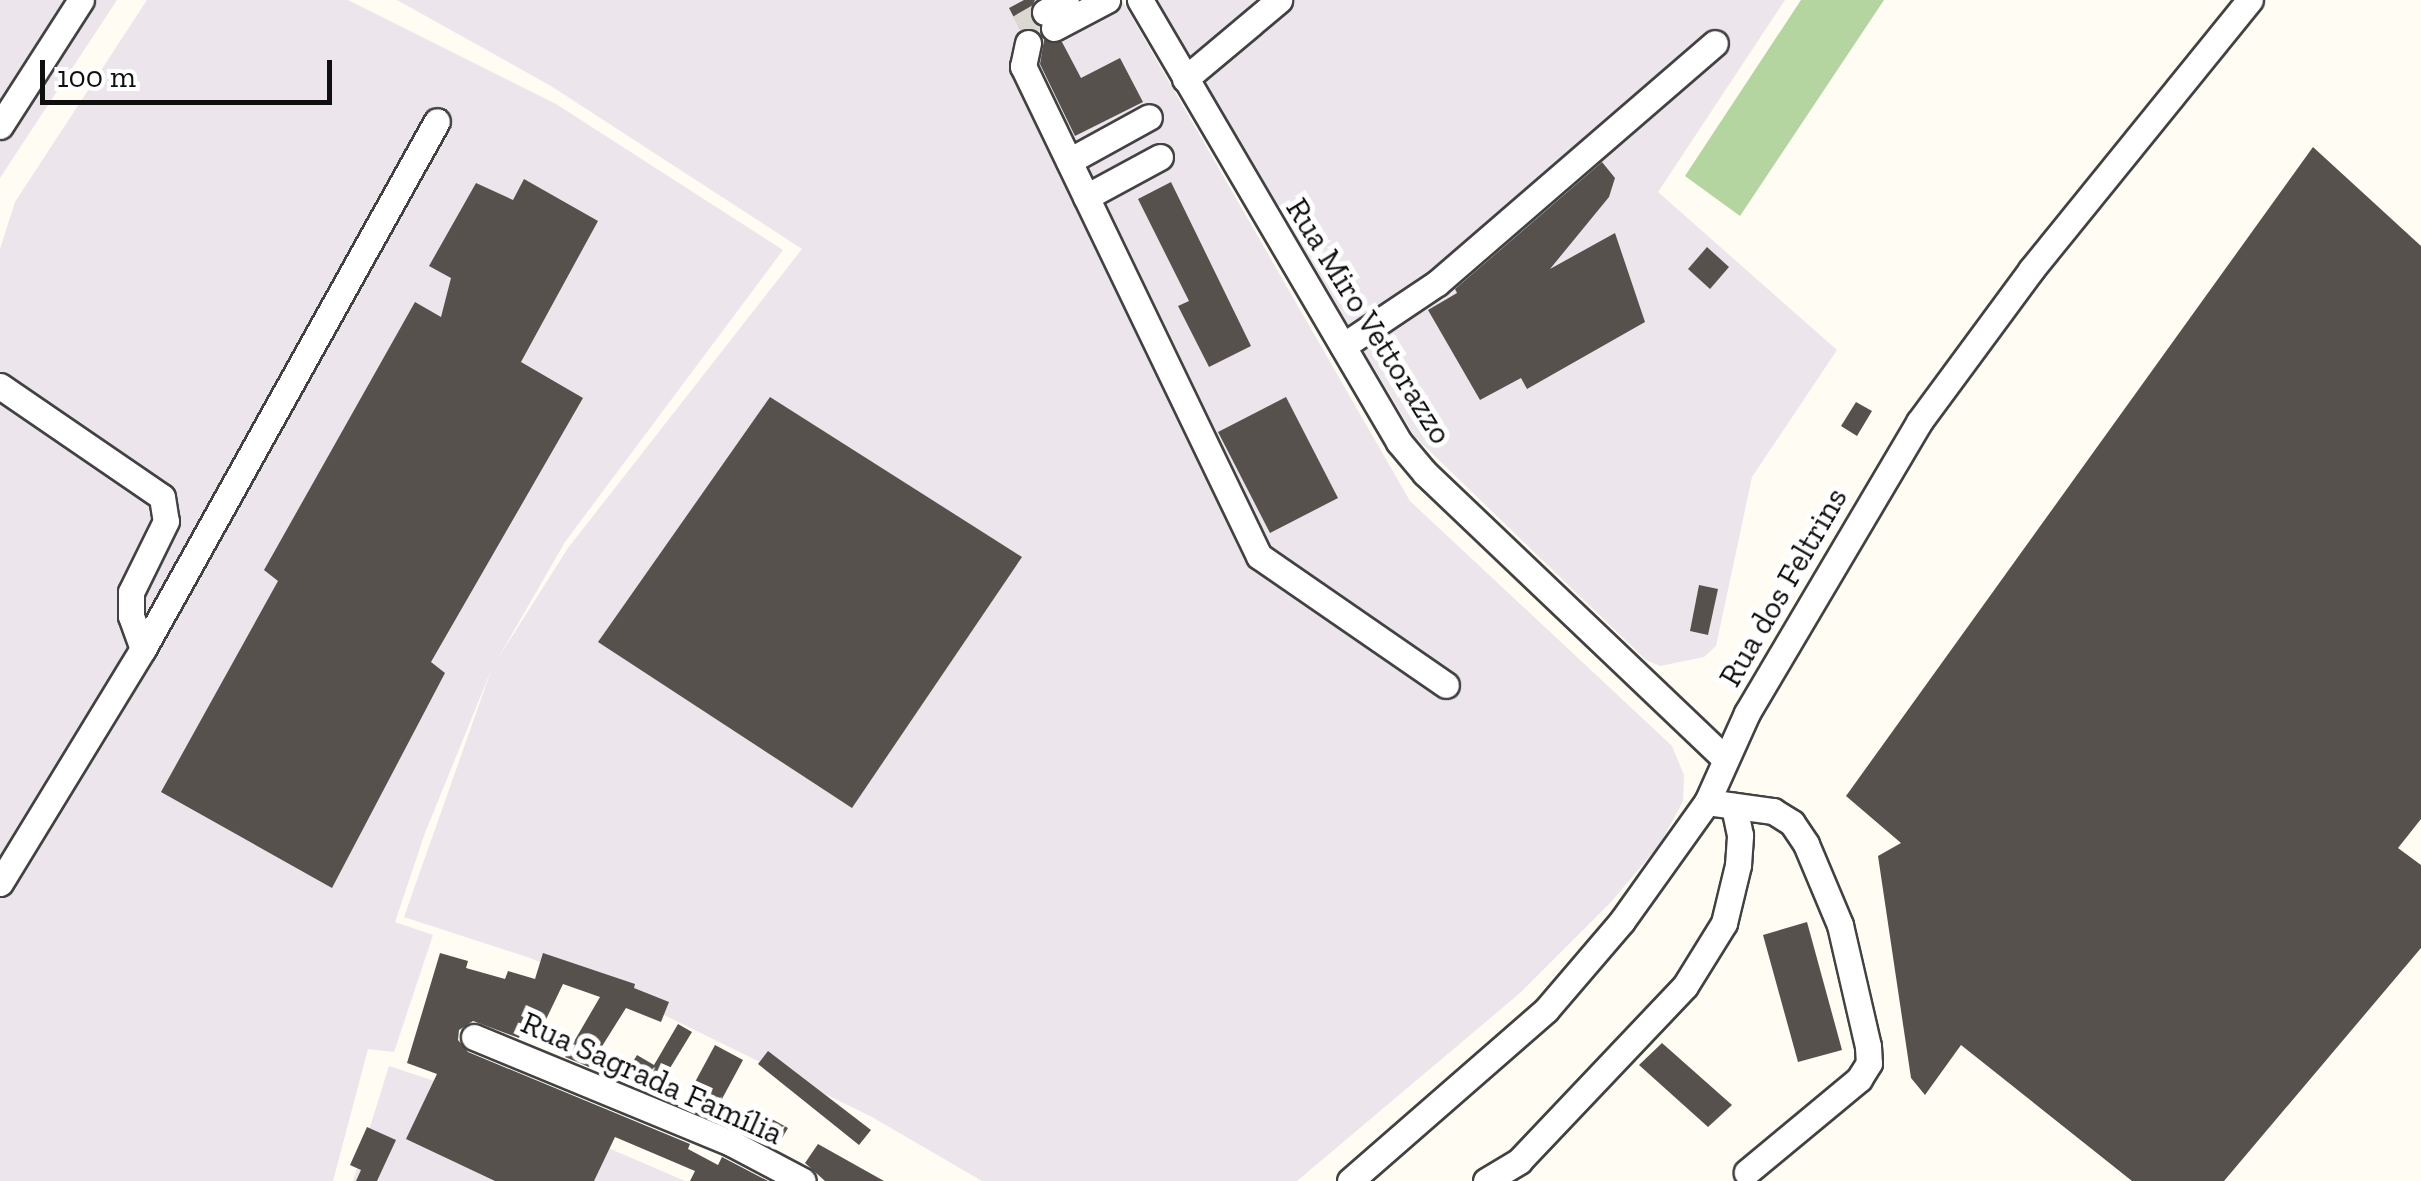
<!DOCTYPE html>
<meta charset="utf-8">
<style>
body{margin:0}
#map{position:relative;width:2421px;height:1181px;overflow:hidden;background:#fefcf3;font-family:"Zilla Slab",serif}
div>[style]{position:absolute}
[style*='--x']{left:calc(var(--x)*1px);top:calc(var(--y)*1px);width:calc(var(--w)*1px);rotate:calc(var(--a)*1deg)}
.industrial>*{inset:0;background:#ece5ec}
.forest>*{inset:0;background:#b4d4a0}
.building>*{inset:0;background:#57514d}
.minor-tunnel>*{height:25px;margin-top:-12.5px;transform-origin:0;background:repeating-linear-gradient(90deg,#dad8d1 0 25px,transparent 0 37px)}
.roads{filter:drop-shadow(2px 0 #424242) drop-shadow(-2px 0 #424242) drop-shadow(0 2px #424242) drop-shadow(0 -2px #424242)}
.minor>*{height:25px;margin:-12.5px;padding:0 12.5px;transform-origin:12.5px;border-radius:12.5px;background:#fff}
span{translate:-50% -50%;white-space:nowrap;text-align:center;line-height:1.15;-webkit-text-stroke:10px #fff;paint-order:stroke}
.street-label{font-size:32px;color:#0f0f0f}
.scale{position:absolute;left:40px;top:60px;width:292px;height:45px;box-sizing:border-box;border:5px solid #0f0f0f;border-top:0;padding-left:12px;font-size:30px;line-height:35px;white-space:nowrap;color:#0f0f0f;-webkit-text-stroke:8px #fff;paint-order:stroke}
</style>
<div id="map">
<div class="industrial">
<i style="clip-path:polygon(0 0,117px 0,0 178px)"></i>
<i style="clip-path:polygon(147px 0,348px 0,556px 104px,783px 250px,565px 542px,497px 660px,568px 548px,802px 249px,551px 86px,397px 0,1122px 0,1410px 501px,1672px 746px,1684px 775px,1683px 801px,1660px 844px,1611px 902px,1520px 993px,1297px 1181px,982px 1181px,872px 1117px,660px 1013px,530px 958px,404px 917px,492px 668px,425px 833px,395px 922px,433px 935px,394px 1052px,368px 1049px,333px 1181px,0 1181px,0 249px,15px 202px)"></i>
<i style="clip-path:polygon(1155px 0,1785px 0,1658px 192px,1837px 350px,1752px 477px,1716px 646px,1704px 657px,1660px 666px,1646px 660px,1415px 437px)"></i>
<i style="clip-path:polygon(389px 1066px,513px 1107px,685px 1181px,353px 1181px)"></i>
</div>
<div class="forest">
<i style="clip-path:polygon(1801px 0,1884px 0,1740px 216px,1685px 176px)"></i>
</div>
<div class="building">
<i style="clip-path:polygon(1024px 0,1035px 0,1029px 13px,1038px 31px,1020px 29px,1009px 8px)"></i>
<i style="clip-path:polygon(1044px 40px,1062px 42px,1081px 78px,1120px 58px,1143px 102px,1075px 136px,1040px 64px)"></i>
<i style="clip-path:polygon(2313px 147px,2421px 246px,2421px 819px,2398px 848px,2421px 865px,2421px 948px,2224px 1181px,2132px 1181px,1961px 1045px,1925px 1095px,1911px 1078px,1878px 856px,1901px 843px,1846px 796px)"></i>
<i style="clip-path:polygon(1602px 162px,1615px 178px,1609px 197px,1550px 269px,1615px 233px,1645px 322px,1527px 389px,1521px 378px,1480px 400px,1428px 310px,1457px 293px,1455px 289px)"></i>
<i style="clip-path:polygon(524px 179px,598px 221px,521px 362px,583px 398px,431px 662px,445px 673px,332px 888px,161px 792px,278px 581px,264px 570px,415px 302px,441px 317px,451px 278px,429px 266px,476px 183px,513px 200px)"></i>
<i style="clip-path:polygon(1171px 182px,1251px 346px,1209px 367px,1178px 306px,1189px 301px,1138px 199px)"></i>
<i style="clip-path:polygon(1707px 247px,1729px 267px,1710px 289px,1688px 269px)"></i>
<i style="clip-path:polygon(770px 397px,1022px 557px,852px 808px,598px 642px)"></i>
<i style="clip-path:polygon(1286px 397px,1338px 498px,1270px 533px,1218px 432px)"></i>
<i style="clip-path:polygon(1856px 402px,1872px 411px,1857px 436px,1841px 426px)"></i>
<i style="clip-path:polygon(1699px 585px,1718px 589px,1708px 635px,1690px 631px)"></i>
<i style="clip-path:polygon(1807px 922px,1842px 1050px,1798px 1062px,1763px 935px)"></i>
<i style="clip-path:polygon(440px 953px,468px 961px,466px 968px,505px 979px,508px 971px,535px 979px,543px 953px,635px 984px,634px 988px,669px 1002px,661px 1022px,626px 1008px,589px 1067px,565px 1057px,600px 997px,563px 984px,541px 1030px,524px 1022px,519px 1038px,473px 1021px,459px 1030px,458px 1040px,468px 1052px,690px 1144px,688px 1149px,718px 1165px,722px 1157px,768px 1181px,690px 1181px,695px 1171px,615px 1137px,594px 1181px,495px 1181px,406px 1139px,437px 1074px,407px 1063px)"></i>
<i style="clip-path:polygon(678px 1024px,692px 1032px,656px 1091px,626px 1073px,637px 1055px,654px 1065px)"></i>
<i style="clip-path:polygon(1662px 1043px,1732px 1105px,1708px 1127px,1639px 1065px)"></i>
<i style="clip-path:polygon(715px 1045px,743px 1060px,716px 1110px,688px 1095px)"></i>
<i style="clip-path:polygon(768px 1051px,871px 1130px,859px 1145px,758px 1064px)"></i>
<i style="clip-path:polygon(756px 1110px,788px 1128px,776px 1148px,744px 1132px)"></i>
<i style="clip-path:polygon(367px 1127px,396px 1140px,377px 1181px,356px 1181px,361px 1170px,350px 1165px)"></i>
<i style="clip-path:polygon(818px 1144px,884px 1181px,825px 1181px,805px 1163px)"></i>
</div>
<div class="minor-tunnel">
<i style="--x:1019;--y:27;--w:30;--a:-30"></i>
</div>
<div class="roads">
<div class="minor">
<i style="--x:1140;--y:0;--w:512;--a:59.63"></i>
<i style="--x:1399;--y:442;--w:40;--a:50"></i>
<i style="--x:1425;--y:473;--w:414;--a:43.6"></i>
<i style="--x:1045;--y:12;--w:24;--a:-30"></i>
<i style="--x:1054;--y:28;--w:60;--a:-27.8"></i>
<i style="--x:1028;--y:43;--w:24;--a:102"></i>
<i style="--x:1023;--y:66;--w:544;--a:64.28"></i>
<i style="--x:1259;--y:556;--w:227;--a:34.6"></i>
<i style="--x:1185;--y:79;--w:123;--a:-40"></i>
<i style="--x:0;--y:126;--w:150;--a:-57.3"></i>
<i style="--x:1069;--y:161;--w:91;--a:-28.8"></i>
<i style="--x:1086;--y:197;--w:84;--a:-28.4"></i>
<i style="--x:1343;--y:346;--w:113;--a:-33.8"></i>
<i style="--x:1437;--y:283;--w:367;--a:-40.8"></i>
<i style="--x:0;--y:386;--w:196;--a:34.4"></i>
<i style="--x:162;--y:497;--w:24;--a:81"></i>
<i style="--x:166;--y:521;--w:79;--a:116.2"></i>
<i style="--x:131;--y:592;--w:24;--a:90"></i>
<i style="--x:131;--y:616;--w:35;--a:70"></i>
<i style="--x:1707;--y:802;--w:67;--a:7.8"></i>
<i style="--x:1773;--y:811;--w:22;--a:32"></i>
<i style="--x:1792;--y:823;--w:25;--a:56"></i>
<i style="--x:1806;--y:844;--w:88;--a:67.2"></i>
<i style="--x:1840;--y:925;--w:124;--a:77"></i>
<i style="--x:1868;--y:1046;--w:17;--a:87"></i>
<i style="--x:1869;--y:1063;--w:19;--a:122"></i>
<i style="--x:1859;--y:1079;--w:146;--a:140.3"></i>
<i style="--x:0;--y:883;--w:274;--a:-58.6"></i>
<i style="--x:143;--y:649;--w:604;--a:-60.89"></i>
<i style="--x:474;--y:1037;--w:278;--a:22.4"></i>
<i style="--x:731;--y:1143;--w:81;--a:27.8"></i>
<i style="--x:1350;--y:1181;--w:260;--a:-41.1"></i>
<i style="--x:1546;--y:1010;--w:117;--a:-49.5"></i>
<i style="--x:1622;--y:921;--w:146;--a:-54.5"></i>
<i style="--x:1707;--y:802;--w:98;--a:-65.8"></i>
<i style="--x:1747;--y:713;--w:338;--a:-59.4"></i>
<i style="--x:1919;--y:422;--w:189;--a:-53.6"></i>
<i style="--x:2031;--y:270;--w:348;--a:-51"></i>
<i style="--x:1486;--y:1181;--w:39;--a:-31"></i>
<i style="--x:1519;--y:1161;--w:241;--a:-46.5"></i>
<i style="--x:1685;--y:986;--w:74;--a:-58.2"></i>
<i style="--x:1724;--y:923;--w:60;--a:-76.4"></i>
<i style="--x:1738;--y:865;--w:30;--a:-86"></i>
<i style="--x:1740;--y:835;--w:30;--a:-102"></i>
</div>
</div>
<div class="street-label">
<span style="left:1369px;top:321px;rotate:58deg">Rua Miro Vettorazzo</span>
<span style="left:1783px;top:587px;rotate:-60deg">Rua dos Feltrins</span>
<span style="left:652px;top:1078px;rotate:24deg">Rua Sagrada Família</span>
</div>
<div class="scale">100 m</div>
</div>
